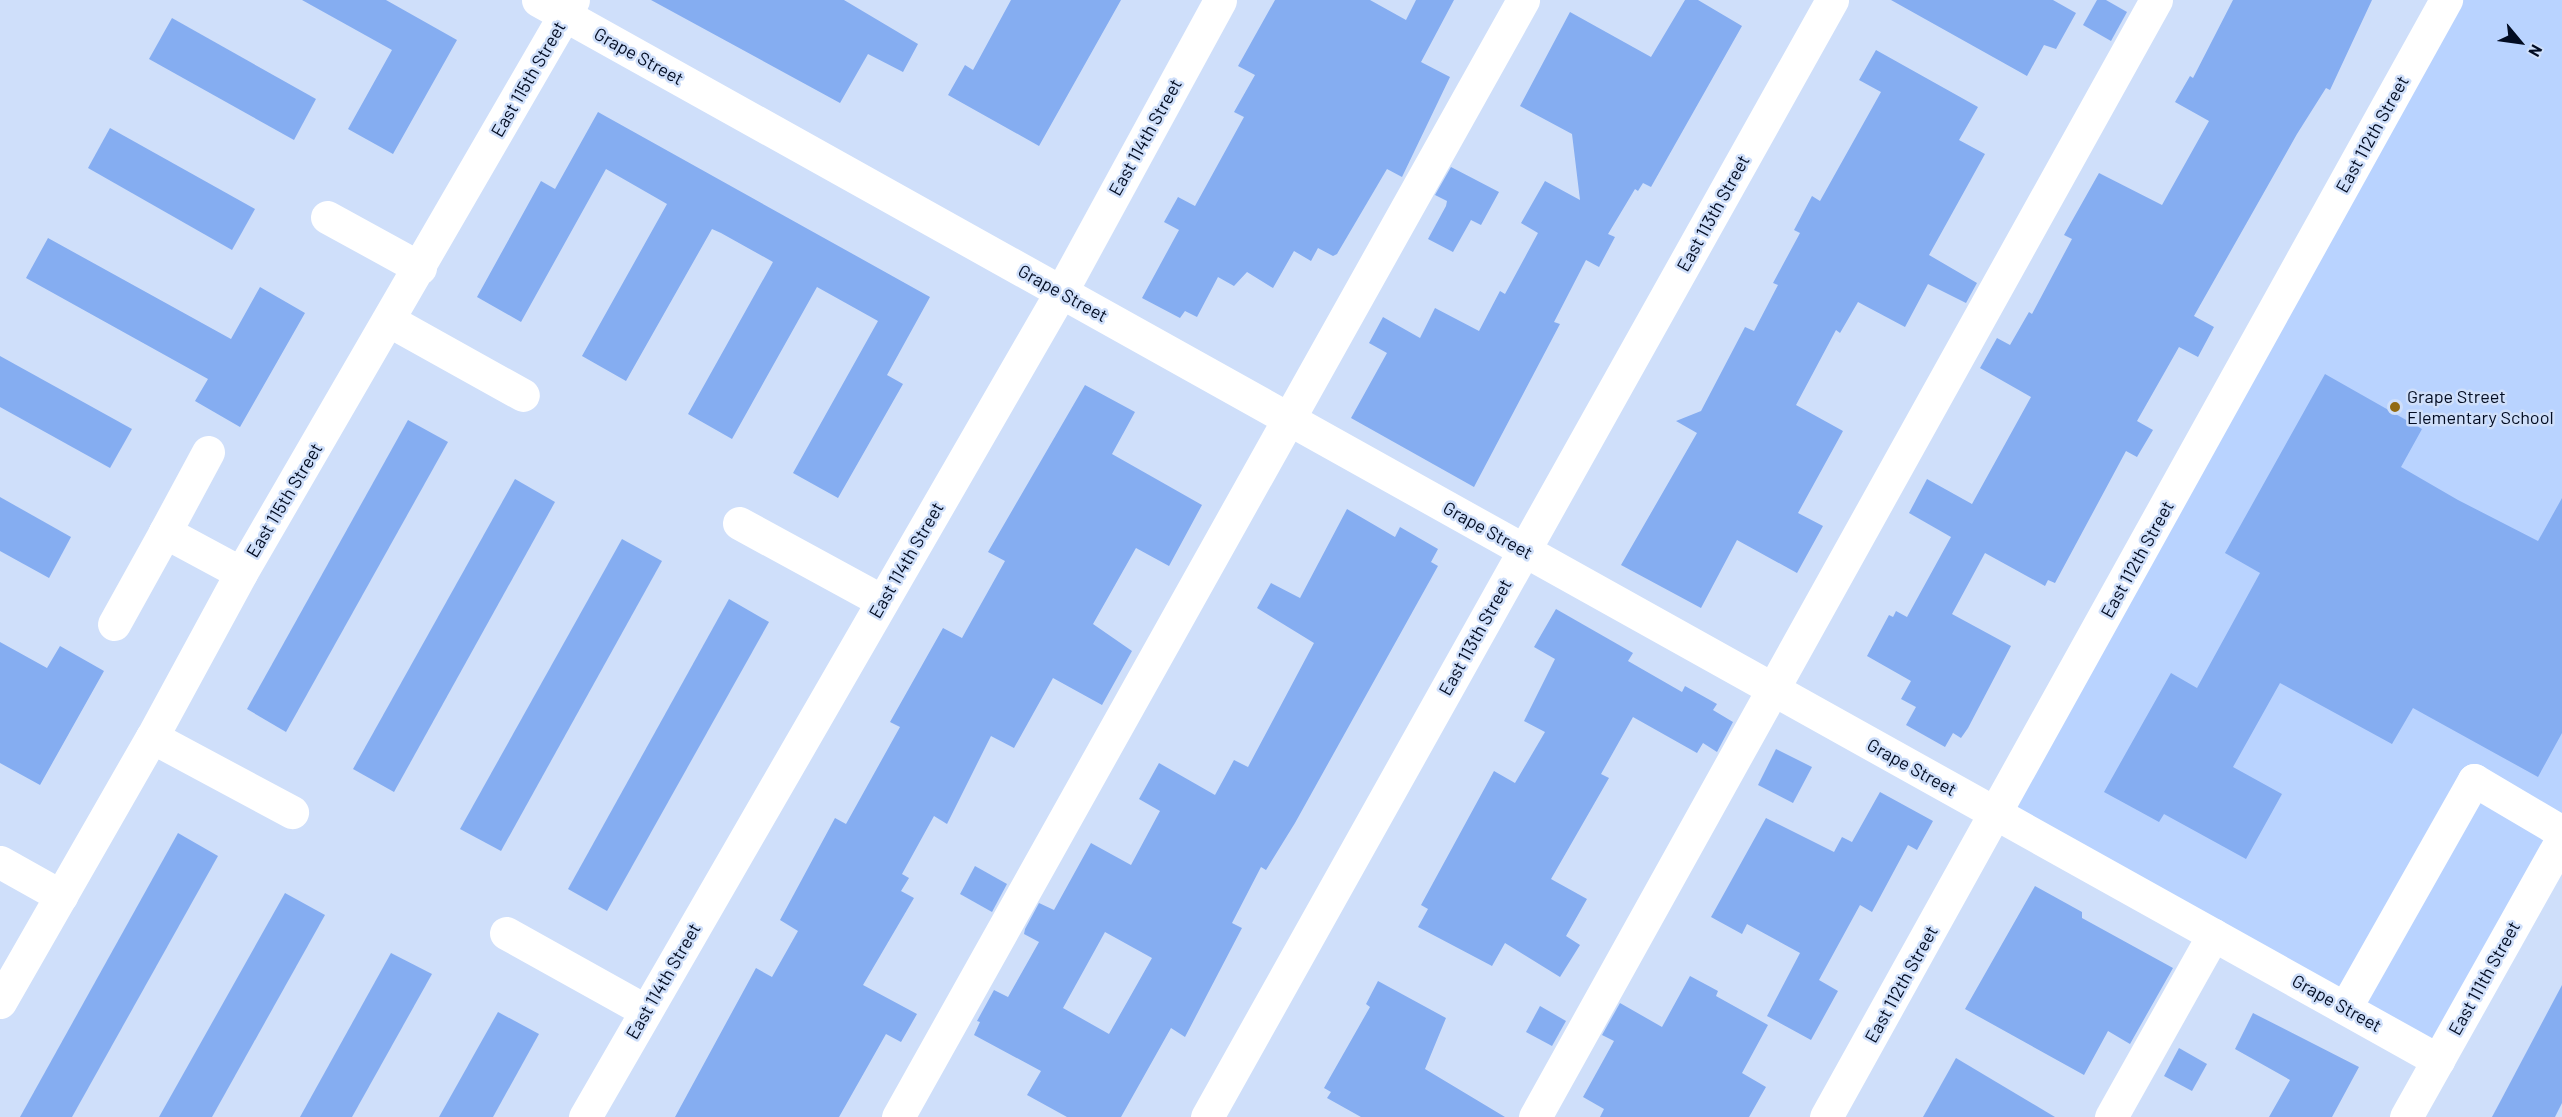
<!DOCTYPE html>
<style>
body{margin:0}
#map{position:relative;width:2562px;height:1117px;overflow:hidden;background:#cfdffa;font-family:Barlow,sans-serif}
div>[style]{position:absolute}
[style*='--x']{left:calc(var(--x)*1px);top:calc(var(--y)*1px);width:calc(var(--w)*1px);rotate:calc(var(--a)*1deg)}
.built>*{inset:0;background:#b9d3ff}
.building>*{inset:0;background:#85adf1}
.minor>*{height:33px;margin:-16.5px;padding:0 16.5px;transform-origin:16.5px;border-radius:16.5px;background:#fff}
.dots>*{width:16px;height:16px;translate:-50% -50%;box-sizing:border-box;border:3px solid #cfdffa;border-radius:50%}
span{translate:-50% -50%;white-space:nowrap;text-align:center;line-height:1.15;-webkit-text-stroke:5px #cfdffa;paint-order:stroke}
.street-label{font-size:18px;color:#020c22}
.poi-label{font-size:18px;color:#020c22}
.left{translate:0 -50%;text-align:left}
.north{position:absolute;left:2490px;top:12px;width:60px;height:60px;-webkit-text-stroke:4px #cfdffa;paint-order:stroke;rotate:119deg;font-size:16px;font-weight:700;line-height:24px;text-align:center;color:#020c22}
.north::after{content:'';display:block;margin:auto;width:21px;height:27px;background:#020c22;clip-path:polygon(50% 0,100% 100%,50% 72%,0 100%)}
</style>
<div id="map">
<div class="built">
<i style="clip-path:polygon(2453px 0,2562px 0,2562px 828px,2435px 1054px,2001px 814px)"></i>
</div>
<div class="building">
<i style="clip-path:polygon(302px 0,386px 0,457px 40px,393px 154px,348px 129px,392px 50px)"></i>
<i style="clip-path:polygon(651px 0,844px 0,918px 44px,903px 72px,868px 54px,840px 103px)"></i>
<i style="clip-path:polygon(1011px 0,1121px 0,1039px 146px,948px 95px,965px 65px,973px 70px)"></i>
<i style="clip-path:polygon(1275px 0,1370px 0,1406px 20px,1416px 0,1454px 0,1421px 62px,1450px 77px,1402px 177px,1387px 169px,1337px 254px,1333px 256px,1318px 248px,1311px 261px,1294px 251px,1273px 288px,1247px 272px,1234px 286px,1218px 277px,1197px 317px,1185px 311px,1180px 318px,1142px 298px,1179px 230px,1164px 222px,1178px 197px,1195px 206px,1244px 117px,1234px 112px,1255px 75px,1238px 66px)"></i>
<i style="clip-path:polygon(1685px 0,1698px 0,1742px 26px,1651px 187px,1643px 183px,1638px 191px,1635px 189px,1608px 234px,1615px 237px,1599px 267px,1586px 260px,1554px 322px,1560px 324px,1474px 487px,1351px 418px,1387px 353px,1369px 343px,1383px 317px,1420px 338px,1435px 308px,1479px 331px,1500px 291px,1505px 294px,1538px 233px,1521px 223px,1545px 181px,1580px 200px,1572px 134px,1520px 106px,1570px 12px,1651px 57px)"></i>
<i style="clip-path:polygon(1891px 0,2053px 0,2076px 13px,2056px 49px,2044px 45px,2027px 76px)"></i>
<i style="clip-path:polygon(2097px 0,2106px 0,2127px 12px,2111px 41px,2083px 25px)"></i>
<i style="clip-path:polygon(2233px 0,2372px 0,2330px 90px,2326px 88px,2297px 134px,2194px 316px,2214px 327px,2198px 357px,2179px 347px,2137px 421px,2153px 430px,2137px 457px,2126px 451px,2055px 583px,2048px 580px,2045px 586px,1985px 553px,1952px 614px,2011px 646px,1968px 728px,1961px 738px,1953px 733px,1945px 747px,1906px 725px,1916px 707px,1901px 699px,1911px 681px,1867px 656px,1889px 615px,1893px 617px,1896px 611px,1907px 617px,1951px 537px,1909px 513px,1927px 479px,1972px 504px,2031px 397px,1980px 368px,1997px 338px,2010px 345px,2029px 312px,2032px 314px,2072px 239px,2064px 235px,2099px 173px,2162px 205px,2209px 121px,2175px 102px,2190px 76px,2193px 78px)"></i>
<i style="clip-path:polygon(172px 18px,316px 99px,294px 140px,149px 59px)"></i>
<i style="clip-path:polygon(1876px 50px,1978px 107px,1959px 140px,1985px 154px,1929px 255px,1977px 283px,1966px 303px,1928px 284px,1905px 327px,1858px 302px,1840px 333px,1836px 330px,1796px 405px,1843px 431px,1798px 513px,1823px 526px,1797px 573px,1737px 540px,1701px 608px,1621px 565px,1697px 433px,1676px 421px,1701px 411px,1745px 327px,1754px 331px,1778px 285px,1773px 283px,1800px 233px,1794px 230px,1812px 196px,1820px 201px,1881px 92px,1859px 80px)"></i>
<i style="clip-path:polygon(598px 112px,930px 297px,887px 375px,903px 384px,838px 498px,793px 473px,878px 321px,817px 287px,732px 439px,688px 414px,773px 262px,721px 233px,712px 229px,626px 381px,582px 356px,667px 204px,606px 169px,521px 322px,477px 297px,541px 181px,555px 189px)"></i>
<i style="clip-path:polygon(110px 128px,255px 209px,232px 250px,88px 168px)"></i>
<i style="clip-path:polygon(1451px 167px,1499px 192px,1481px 225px,1471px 220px,1453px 252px,1428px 239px,1446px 206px,1447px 201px,1435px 195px)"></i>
<i style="clip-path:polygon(48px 238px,231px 339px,260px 287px,305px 313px,240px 427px,195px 401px,208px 379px,26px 278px)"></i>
<i style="clip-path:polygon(0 356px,132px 429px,110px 468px,0 407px)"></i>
<i style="clip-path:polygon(2325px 374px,2422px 429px,2401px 467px,2458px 500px,2538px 541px,2562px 498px,2562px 733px,2538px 777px,2413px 708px,2392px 744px,2280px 683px,2233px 767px,2282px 794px,2246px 859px,2164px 814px,2159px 822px,2104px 792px,2171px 673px,2197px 688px,2260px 573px,2225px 553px)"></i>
<i style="clip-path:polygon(1085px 385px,1135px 412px,1112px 454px,1202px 505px,1169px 566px,1136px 548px,1093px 624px,1132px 651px,1102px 705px,1053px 678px,1014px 748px,991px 736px,947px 824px,934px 816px,902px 874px,909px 878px,901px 891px,914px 898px,863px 985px,917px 1014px,901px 1042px,886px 1034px,839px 1117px,675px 1117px,756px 968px,772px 977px,798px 931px,780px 920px,835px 818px,846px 824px,900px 727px,890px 722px,943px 628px,962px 638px,1005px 561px,988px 552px)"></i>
<i style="clip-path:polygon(408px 420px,448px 442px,286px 732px,247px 709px)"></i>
<i style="clip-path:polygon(515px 479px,555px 502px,394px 792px,353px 769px)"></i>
<i style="clip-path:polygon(0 497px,71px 537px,49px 578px,0 551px)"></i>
<i style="clip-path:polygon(evenodd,1347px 509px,1395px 537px,1400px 527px,1438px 549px,1431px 562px,1438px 566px,1295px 823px,1266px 870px,1261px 867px,1232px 923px,1242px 928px,1185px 1037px,1171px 1028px,1121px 1117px,1067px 1117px,1027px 1095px,1041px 1071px,974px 1035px,980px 1022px,977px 1021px,994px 990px,1008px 997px,1039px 942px,1024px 934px,1025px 929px,1039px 903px,1054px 910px,1091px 843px,1131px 865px,1160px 811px,1139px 799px,1159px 763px,1215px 795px,1234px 760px,1248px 767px,1314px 643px,1257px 608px,1271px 583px,1300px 598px,1347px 509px,1105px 932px,1152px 958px,1109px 1034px,1063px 1008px,1105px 932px)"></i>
<i style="clip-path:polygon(622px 539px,662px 561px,501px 851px,460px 829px)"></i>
<i style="clip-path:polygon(729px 599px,769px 622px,607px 911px,568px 889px)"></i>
<i style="clip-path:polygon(1556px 609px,1633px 653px,1628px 661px,1682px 692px,1685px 686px,1717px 704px,1713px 710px,1733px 722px,1717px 752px,1703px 743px,1697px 753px,1633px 717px,1601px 774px,1609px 778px,1551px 879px,1587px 899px,1566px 936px,1580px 945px,1560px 977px,1505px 943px,1492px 966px,1418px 927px,1428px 909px,1421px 905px,1494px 771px,1515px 783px,1545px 732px,1524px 721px,1555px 659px,1534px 647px)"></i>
<i style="clip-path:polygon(0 642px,47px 668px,60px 646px,104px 671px,40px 785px,0 763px)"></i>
<i style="clip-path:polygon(1776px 749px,1812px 767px,1793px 803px,1758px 785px)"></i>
<i style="clip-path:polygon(1880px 792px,1933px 821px,1917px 850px,1908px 845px,1872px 912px,1860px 905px,1819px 980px,1838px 991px,1811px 1040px,1767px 1016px,1800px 953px,1747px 924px,1742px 934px,1711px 917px,1766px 818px,1834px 852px,1842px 837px,1852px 842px)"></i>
<i style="clip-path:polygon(178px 833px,218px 856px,72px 1117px,20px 1117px)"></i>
<i style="clip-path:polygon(975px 866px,1007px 884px,992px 912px,960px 894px)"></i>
<i style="clip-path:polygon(2035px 886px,2082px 912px,2082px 918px,2173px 968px,2130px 1044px,2108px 1031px,2084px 1075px,1965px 1009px)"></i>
<i style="clip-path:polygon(285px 893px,325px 915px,212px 1117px,159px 1117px)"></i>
<i style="clip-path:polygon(391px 953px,432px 974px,352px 1117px,300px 1117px)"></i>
<i style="clip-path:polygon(1690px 976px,1718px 991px,1716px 996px,1768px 1025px,1742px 1073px,1766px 1087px,1749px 1117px,1600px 1117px,1604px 1109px,1583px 1097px,1614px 1041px,1602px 1035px,1620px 1003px,1662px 1027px)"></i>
<i style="clip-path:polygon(1378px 981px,1446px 1018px,1425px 1069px,1505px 1117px,1361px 1117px,1327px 1098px,1331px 1092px,1324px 1088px,1370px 1007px,1366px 1004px)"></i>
<i style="clip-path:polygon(2562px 985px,2562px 1103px,2555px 1117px,2492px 1117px)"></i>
<i style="clip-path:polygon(1540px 1006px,1566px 1021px,1552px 1046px,1526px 1032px)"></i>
<i style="clip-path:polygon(498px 1012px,539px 1034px,493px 1117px,439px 1117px)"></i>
<i style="clip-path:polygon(2253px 1013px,2359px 1067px,2332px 1117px,2269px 1117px,2290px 1080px,2235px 1049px)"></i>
<i style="clip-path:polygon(2179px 1048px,2207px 1064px,2192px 1091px,2164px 1076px)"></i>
<i style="clip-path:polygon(1956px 1058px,2055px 1117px,1923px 1117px)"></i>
</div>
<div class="minor">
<i style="--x:538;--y:0;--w:2176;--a:29.16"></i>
<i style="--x:327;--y:217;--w:106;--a:28.7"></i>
<i style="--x:390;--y:321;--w:152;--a:29.1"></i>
<i style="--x:208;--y:452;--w:91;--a:118.3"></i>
<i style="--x:165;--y:532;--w:86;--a:28.3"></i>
<i style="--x:739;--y:523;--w:163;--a:28.6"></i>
<i style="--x:114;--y:624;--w:105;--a:-61"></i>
<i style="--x:152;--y:737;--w:159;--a:28.2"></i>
<i style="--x:0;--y:862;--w:70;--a:29.1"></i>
<i style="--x:506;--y:933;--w:160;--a:29.1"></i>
<i style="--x:0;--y:1002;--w:305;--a:-60.2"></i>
<i style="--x:152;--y:737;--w:187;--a:-61.5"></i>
<i style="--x:241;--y:573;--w:662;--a:-59.91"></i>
<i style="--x:2345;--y:1008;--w:262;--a:-60.5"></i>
<i style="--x:2474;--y:780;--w:102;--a:30.6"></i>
<i style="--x:585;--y:1117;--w:952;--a:-60.02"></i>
<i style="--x:1061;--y:292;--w:332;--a:-61.4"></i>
<i style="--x:898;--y:1117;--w:1280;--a:-60.77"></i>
<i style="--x:1207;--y:1117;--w:1280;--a:-60.77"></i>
<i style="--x:1535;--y:1117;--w:1278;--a:-60.93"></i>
<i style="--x:1826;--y:1117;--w:1278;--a:-60.97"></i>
<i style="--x:2111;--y:1117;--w:209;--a:-60.7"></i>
<i style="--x:2406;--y:1117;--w:319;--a:-60.7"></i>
</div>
<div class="dots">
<i style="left:2395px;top:407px;background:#926a12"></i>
</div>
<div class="street-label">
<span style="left:639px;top:56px;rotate:29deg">Grape Street</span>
<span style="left:528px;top:79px;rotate:-60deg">East 115th Street</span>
<span style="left:2372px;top:134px;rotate:-61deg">East 112th Street</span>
<span style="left:1145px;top:137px;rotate:-61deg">East 114th Street</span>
<span style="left:1713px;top:213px;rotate:-61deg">East 113th Street</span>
<span style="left:1063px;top:293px;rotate:29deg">Grape Street</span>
<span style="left:284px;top:500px;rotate:-59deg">East 115th Street</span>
<span style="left:1488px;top:530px;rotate:29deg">Grape Street</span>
<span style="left:2137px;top:559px;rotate:-61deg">East 112th Street</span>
<span style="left:906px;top:560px;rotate:-60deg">East 114th Street</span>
<span style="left:1475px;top:637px;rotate:-61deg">East 113th Street</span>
<span style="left:1912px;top:767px;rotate:29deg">Grape Street</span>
<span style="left:2484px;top:978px;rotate:-61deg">East 111th Street</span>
<span style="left:663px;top:981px;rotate:-60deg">East 114th Street</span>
<span style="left:1901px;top:984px;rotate:-61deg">East 112th Street</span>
<span style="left:2337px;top:1003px;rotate:29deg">Grape Street</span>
</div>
<div class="poi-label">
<span class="left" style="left:2407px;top:407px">Grape Street<br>Elementary School</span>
</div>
<div class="north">N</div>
</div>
